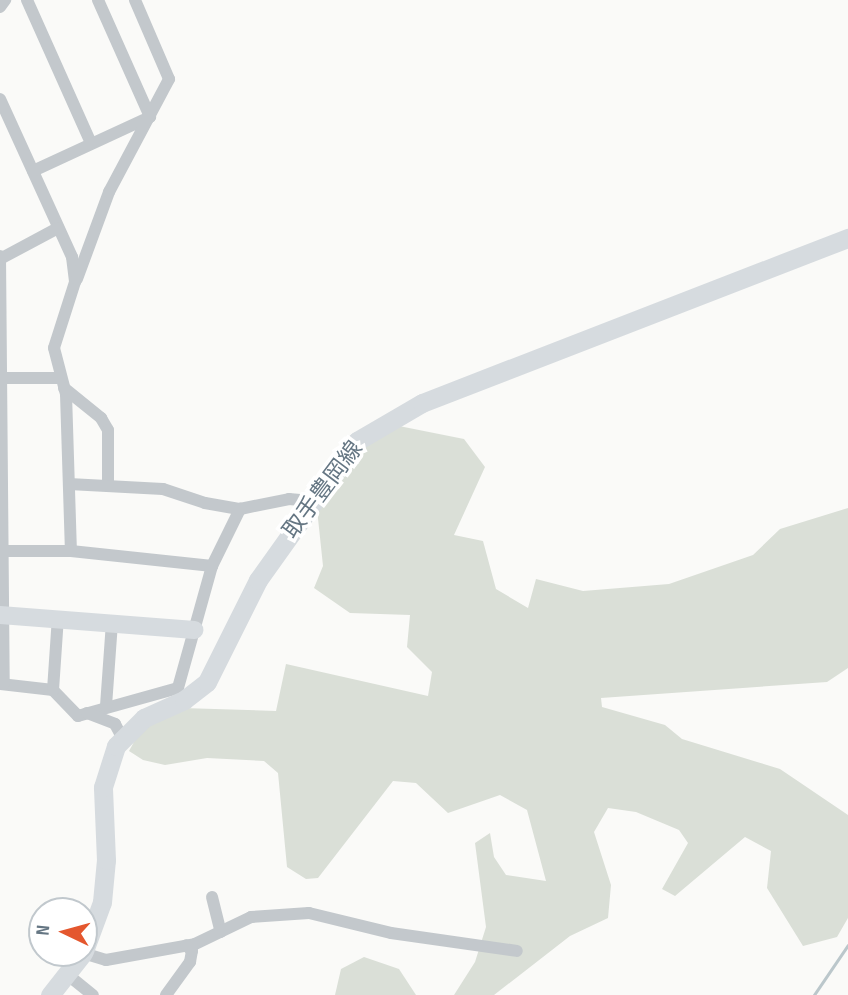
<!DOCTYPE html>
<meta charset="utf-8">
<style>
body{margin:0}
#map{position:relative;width:848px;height:995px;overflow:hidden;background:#fafaf8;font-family:"Sofia Sans Condensed","Noto Sans JP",sans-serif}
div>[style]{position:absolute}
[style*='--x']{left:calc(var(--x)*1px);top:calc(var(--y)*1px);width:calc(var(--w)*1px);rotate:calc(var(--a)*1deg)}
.green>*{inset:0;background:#dadfd7}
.stream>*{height:2.5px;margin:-1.25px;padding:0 1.25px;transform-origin:1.25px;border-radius:1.25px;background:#bbc7cb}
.street>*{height:12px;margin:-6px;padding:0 6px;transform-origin:6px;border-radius:6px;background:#c3c8cc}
.secondary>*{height:18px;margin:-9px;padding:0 9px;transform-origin:9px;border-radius:9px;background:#d6dbdf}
.primary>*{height:19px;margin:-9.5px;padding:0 9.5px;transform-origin:9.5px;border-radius:9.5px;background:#d6dbdf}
span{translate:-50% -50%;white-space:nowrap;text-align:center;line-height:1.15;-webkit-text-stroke:7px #fff;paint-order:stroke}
.street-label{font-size:23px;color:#657683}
.north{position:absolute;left:28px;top:897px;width:70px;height:70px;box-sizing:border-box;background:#fff;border:2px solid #c1c8cd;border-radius:50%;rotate:275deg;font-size:19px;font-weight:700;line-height:28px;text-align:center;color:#657683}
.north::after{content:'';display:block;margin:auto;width:24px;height:32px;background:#e4572e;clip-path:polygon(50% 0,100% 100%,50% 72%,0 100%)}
</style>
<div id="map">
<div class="green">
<i style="clip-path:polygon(394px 425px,464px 439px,485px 467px,454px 535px,483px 541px,496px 589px,528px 608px,536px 579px,583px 591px,669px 584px,753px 555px,780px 529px,848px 508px,848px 668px,827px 682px,601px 698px,602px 707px,665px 725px,682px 739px,780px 769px,848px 815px,848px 918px,837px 937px,803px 946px,767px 888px,771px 851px,745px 837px,675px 896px,662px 889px,688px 843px,679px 830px,636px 812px,608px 808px,594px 832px,611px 885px,608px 918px,570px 936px,494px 995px,454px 995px,475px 962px,486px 927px,475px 843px,490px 833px,494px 857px,506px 875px,546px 881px,527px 810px,500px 795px,448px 813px,416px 783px,393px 781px,318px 878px,306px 879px,287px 867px,278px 773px,264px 761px,207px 758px,165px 765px,143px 760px,129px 751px,140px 731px,182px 708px,276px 711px,286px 664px,428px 696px,432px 672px,407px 647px,410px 615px,350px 613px,314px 588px,323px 566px,317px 509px,358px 447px)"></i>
<i style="clip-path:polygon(364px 957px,399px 969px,416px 995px,335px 995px,341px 969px)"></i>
</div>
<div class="stream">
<i style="--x:814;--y:995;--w:60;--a:-55.8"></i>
</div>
<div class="street">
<i style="--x:27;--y:0;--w:154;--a:65.9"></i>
<i style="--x:98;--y:0;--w:128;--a:66"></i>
<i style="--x:0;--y:7;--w:9;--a:-54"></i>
<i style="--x:0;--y:99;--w:174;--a:65.5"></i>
<i style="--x:72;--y:257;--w:25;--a:83"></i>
<i style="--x:75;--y:282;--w:69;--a:107.7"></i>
<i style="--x:54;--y:348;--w:48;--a:75.4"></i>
<i style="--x:66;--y:394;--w:157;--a:88.2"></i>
<i style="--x:71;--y:551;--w:142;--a:6.1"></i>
<i style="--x:212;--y:566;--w:127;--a:105.6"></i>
<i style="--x:178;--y:688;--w:104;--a:164.4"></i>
<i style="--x:78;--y:716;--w:36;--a:-134"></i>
<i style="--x:53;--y:690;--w:53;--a:-173.5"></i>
<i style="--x:33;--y:171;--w:129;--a:-24.8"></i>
<i style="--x:0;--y:256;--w:428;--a:89.5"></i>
<i style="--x:0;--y:259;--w:66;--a:-28.1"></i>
<i style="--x:77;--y:279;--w:93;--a:-69.8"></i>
<i style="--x:109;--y:192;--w:128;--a:-62"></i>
<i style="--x:169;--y:79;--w:86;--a:-113.3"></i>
<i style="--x:0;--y:378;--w:61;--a:0"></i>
<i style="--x:64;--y:388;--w:48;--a:39"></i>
<i style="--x:101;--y:418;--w:14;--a:60"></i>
<i style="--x:108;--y:430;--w:56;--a:90"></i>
<i style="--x:69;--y:484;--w:94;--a:3"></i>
<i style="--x:163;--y:489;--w:44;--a:18.4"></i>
<i style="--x:205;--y:503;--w:36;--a:10"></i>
<i style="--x:240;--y:509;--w:50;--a:-11.5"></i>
<i style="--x:289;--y:499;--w:22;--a:5"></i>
<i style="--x:0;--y:551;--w:71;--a:0"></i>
<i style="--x:212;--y:566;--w:64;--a:-63.8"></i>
<i style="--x:53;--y:690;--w:73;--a:-86.1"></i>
<i style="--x:106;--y:706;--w:84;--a:-85.9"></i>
<i style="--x:87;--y:713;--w:30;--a:21"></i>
<i style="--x:115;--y:724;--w:15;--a:62"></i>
<i style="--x:212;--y:897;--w:36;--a:76"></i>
<i style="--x:83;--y:953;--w:24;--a:17"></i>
<i style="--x:106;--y:960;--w:90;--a:-10.2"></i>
<i style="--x:195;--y:944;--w:62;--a:-25.7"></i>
<i style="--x:251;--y:917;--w:58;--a:-3.9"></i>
<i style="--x:309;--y:913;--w:84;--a:13.7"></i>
<i style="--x:391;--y:933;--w:127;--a:8.1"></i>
<i style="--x:68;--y:975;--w:32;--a:39"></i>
<i style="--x:166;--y:995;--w:41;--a:-54"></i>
<i style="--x:190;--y:962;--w:11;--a:-80"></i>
<i style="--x:192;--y:951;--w:8;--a:-135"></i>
</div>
<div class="secondary">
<i style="--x:0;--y:615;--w:195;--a:4.4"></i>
</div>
<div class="primary">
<i style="--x:84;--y:951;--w:52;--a:-69.8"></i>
<i style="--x:102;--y:902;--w:42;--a:-84.6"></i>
<i style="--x:106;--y:860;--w:73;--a:-92.4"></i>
<i style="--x:103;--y:787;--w:43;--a:-72.4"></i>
<i style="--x:116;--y:746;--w:40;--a:-45"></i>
<i style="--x:144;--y:718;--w:44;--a:-24.2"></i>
<i style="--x:184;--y:700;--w:29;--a:-38"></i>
<i style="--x:207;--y:682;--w:114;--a:-63.4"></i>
<i style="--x:258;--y:580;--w:171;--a:-54.5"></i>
<i style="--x:357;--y:441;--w:75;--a:-30.3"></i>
<i style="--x:422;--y:403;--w:457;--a:-21.2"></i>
<i style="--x:50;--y:995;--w:53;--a:-51.8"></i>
</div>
<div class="street-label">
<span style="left:323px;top:490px;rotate:-53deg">取手豊岡線</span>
</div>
<div class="north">N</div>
</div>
